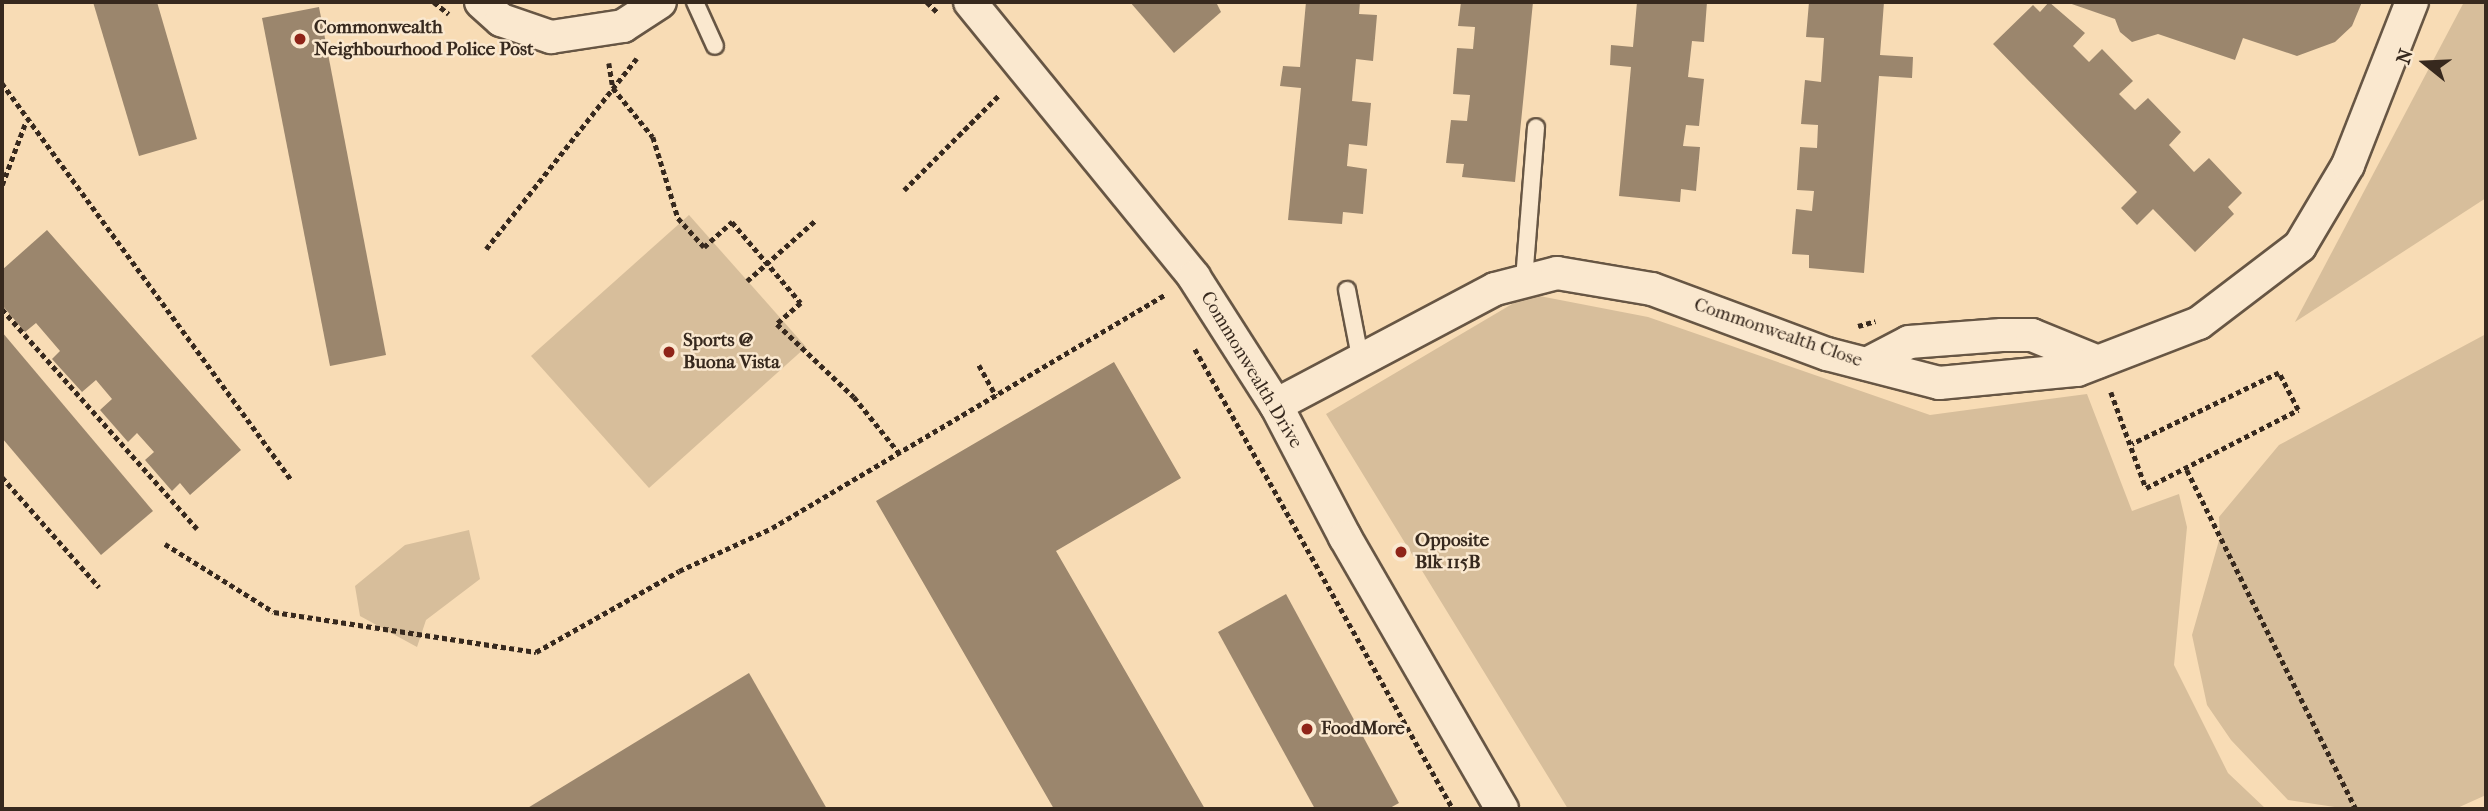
<!DOCTYPE html>
<style>
body{margin:0}
#map{position:relative;width:2488px;height:811px;overflow:hidden;background:#f8dcb5;font-family:"IM FELL French Canon",serif}
div>[style]{position:absolute}
[style*='--x']{left:calc(var(--x)*1px);top:calc(var(--y)*1px);width:calc(var(--w)*1px);rotate:calc(var(--a)*1deg)}
.green>*{inset:0;background:#d7be9b}
.building>*{inset:0;background:#9b866d}
.path>*{height:4.5px;margin-top:-2.25px;transform-origin:0;background:repeating-linear-gradient(90deg,#37291e 0 5px,transparent 0 8.5px)}
.roads{filter:drop-shadow(2px 0 #675644) drop-shadow(-2px 0 #675644) drop-shadow(0 2px #675644) drop-shadow(0 -2px #675644)}
.service>*{height:16px;margin:-8px;padding:0 8px;transform-origin:8px;border-radius:8px;background:#fae8cf}
.minor>*{height:32px;margin:-16px;padding:0 16px;transform-origin:16px;border-radius:16px;background:#fae8cf}
.dots>*{width:19px;height:19px;translate:-50% -50%;box-sizing:border-box;border:4px solid #fae8cf;border-radius:50%}
span{translate:-50% -50%;white-space:nowrap;text-align:center;line-height:1.15;-webkit-text-stroke:5px #fae8cf;paint-order:stroke}
.poi-label{font-size:19px;color:#37291e;font-weight:700}
.left{translate:0 -50%;text-align:left}
.street-label{font-size:19px;color:#37291e}
.frame{position:absolute;inset:0;border:4px solid #37291e;pointer-events:none}
.north{position:absolute;left:2390px;top:28px;width:70px;height:70px;-webkit-text-stroke:5px #fae8cf;paint-order:stroke;rotate:288deg;font-size:19px;font-weight:700;line-height:28px;text-align:center;color:#37291e}
.north::after{content:'';display:block;margin:auto;width:24px;height:32px;background:#37291e;clip-path:polygon(50% 0,100% 100%,50% 72%,0 100%)}
</style>
<div id="map">
<div class="green">
<i style="clip-path:polygon(2464px 2px,2486px 2px,2486px 198px,2295px 322px)"></i>
<i style="clip-path:polygon(689px 215px,806px 347px,649px 488px,531px 356px)"></i>
<i style="clip-path:polygon(1529px 294px,1648px 317px,1930px 415px,2087px 394px,2132px 511px,2179px 494px,2187px 527px,2174px 665px,2228px 773px,2266px 809px,1568px 809px,1326px 414px)"></i>
<i style="clip-path:polygon(2486px 334px,2486px 795px,2455px 809px,2348px 809px,2288px 800px,2231px 740px,2207px 705px,2192px 635px,2220px 537px,2219px 517px,2279px 445px)"></i>
<i style="clip-path:polygon(469px 530px,480px 579px,426px 620px,417px 647px,360px 616px,355px 586px,405px 545px)"></i>
</div>
<div class="building">
<i style="clip-path:polygon(93px 2px,157px 2px,197px 139px,139px 156px)"></i>
<i style="clip-path:polygon(1130px 2px,1216px 2px,1221px 12px,1174px 53px)"></i>
<i style="clip-path:polygon(1306px 2px,1360px 2px,1359px 14px,1377px 15px,1373px 61px,1356px 59px,1352px 101px,1371px 103px,1367px 146px,1349px 144px,1347px 166px,1367px 169px,1363px 214px,1343px 212px,1342px 224px,1288px 220px,1301px 88px,1280px 86px,1283px 66px,1300px 67px)"></i>
<i style="clip-path:polygon(1461px 2px,1533px 2px,1515px 182px,1462px 177px,1464px 164px,1446px 163px,1451px 120px,1467px 121px,1470px 95px,1453px 94px,1457px 48px,1473px 49px,1475px 27px,1458px 26px)"></i>
<i style="clip-path:polygon(1637px 2px,1707px 2px,1704px 42px,1692px 41px,1688px 77px,1704px 79px,1699px 126px,1686px 125px,1683px 146px,1700px 147px,1696px 191px,1681px 189px,1680px 202px,1619px 196px,1631px 67px,1610px 65px,1611px 45px,1633px 47px)"></i>
<i style="clip-path:polygon(1809px 2px,1884px 2px,1880px 55px,1913px 57px,1912px 78px,1879px 76px,1864px 273px,1809px 268px,1809px 255px,1792px 254px,1796px 209px,1812px 211px,1814px 191px,1797px 190px,1800px 147px,1817px 148px,1818px 125px,1801px 124px,1805px 80px,1821px 82px,1824px 38px,1806px 37px)"></i>
<i style="clip-path:polygon(2049px 2px,2085px 33px,2073px 46px,2089px 62px,2102px 49px,2133px 81px,2119px 94px,2135px 110px,2148px 98px,2181px 132px,2169px 145px,2194px 172px,2209px 158px,2242px 193px,2228px 207px,2234px 214px,2195px 252px,2153px 209px,2137px 225px,2121px 208px,2137px 192px,1993px 44px,2033px 5px,2040px 12px)"></i>
<i style="clip-path:polygon(2066px 2px,2362px 2px,2352px 26px,2335px 42px,2297px 56px,2243px 38px,2235px 60px,2158px 34px,2132px 42px,2120px 32px,2115px 19px)"></i>
<i style="clip-path:polygon(319px 7px,386px 355px,330px 366px,262px 18px)"></i>
<i style="clip-path:polygon(47px 230px,241px 450px,190px 495px,180px 483px,172px 491px,145px 460px,154px 452px,137px 433px,128px 442px,100px 410px,112px 399px,96px 380px,82px 392px,52px 359px,60px 351px,36px 323px,25px 332px,2px 305px,2px 270px)"></i>
<i style="clip-path:polygon(2px 332px,153px 511px,101px 555px,2px 438px)"></i>
<i style="clip-path:polygon(1114px 362px,1181px 478px,1056px 551px,1205px 809px,1054px 809px,876px 501px)"></i>
<i style="clip-path:polygon(1286px 594px,1399px 803px,1388px 809px,1315px 809px,1218px 632px)"></i>
<i style="clip-path:polygon(749px 673px,827px 809px,526px 809px)"></i>
</div>
<div class="path">
<i style="--x:434;--y:2;--w:19;--a:39"></i>
<i style="--x:927;--y:2;--w:14;--a:45"></i>
<i style="--x:609;--y:63;--w:25;--a:81"></i>
<i style="--x:613;--y:88;--w:63;--a:50.8"></i>
<i style="--x:653;--y:137;--w:85;--a:72.8"></i>
<i style="--x:678;--y:218;--w:39;--a:48"></i>
<i style="--x:704;--y:247;--w:38;--a:-42"></i>
<i style="--x:732;--y:222;--w:106;--a:49.6"></i>
<i style="--x:801;--y:303;--w:32;--a:139"></i>
<i style="--x:777;--y:324;--w:106;--a:43.5"></i>
<i style="--x:854;--y:397;--w:73;--a:51.1"></i>
<i style="--x:2;--y:83;--w:492;--a:53.9"></i>
<i style="--x:2;--y:185;--w:68;--a:-69.4"></i>
<i style="--x:904;--y:190;--w:136;--a:-45"></i>
<i style="--x:486;--y:249;--w:243;--a:-51.7"></i>
<i style="--x:747;--y:281;--w:92;--a:-41.5"></i>
<i style="--x:2;--y:309;--w:294;--a:48.4"></i>
<i style="--x:1858;--y:326;--w:18;--a:-16"></i>
<i style="--x:1195;--y:349;--w:527;--a:60.71"></i>
<i style="--x:979;--y:365;--w:35;--a:61"></i>
<i style="--x:2111;--y:392;--w:102;--a:70"></i>
<i style="--x:2146;--y:488;--w:171;--a:-27.2"></i>
<i style="--x:2298;--y:410;--w:42;--a:-117.2"></i>
<i style="--x:2279;--y:373;--w:163;--a:154.2"></i>
<i style="--x:2187;--y:470;--w:379;--a:63.5"></i>
<i style="--x:2;--y:477;--w:147;--a:48.6"></i>
<i style="--x:165;--y:544;--w:128;--a:32"></i>
<i style="--x:274;--y:612;--w:265;--a:8.7"></i>
<i style="--x:536;--y:652;--w:164;--a:-29.5"></i>
<i style="--x:679;--y:571;--w:102;--a:-24.8"></i>
<i style="--x:772;--y:528;--w:458;--a:-30.7"></i>
</div>
<div class="roads">
<div class="service">
<i style="--x:695;--y:2;--w:48;--a:65.6"></i>
<i style="--x:1524;--y:280;--w:153;--a:-85.5"></i>
<i style="--x:1347;--y:290;--w:73;--a:79"></i>
</div>
<div class="minor">
<i style="--x:481;--y:2;--w:27;--a:42"></i>
<i style="--x:501;--y:20;--w:53;--a:18.8"></i>
<i style="--x:551;--y:37;--w:73;--a:-8.7"></i>
<i style="--x:623;--y:26;--w:44;--a:-33"></i>
<i style="--x:970;--y:2;--w:355;--a:50.8"></i>
<i style="--x:1194;--y:277;--w:152;--a:57.4"></i>
<i style="--x:1276;--y:405;--w:149;--a:62.4"></i>
<i style="--x:1345;--y:537;--w:314;--a:60"></i>
<i style="--x:1867;--y:364;--w:47;--a:-27.6"></i>
<i style="--x:1909;--y:342;--w:93;--a:-4.3"></i>
<i style="--x:2002;--y:335;--w:30;--a:0"></i>
<i style="--x:2032;--y:335;--w:71;--a:22.2"></i>
<i style="--x:1276;--y:405;--w:248;--a:-27.9"></i>
<i style="--x:1495;--y:289;--w:64;--a:-14.5"></i>
<i style="--x:1557;--y:273;--w:96;--a:9.6"></i>
<i style="--x:1652;--y:289;--w:187;--a:20.4"></i>
<i style="--x:1827;--y:354;--w:116;--a:14.5"></i>
<i style="--x:1939;--y:383;--w:139;--a:-5.4"></i>
<i style="--x:2077;--y:370;--w:131;--a:-21.1"></i>
<i style="--x:2199;--y:323;--w:127;--a:-37.3"></i>
<i style="--x:2300;--y:246;--w:94;--a:-59.3"></i>
<i style="--x:2348;--y:165;--w:175;--a:-68.6"></i>
</div>
</div>
<div class="dots">
<i style="left:300px;top:39px;background:#8f2418"></i>
<i style="left:669px;top:352px;background:#8f2418"></i>
<i style="left:1401px;top:552px;background:#8f2418"></i>
<i style="left:1307px;top:729px;background:#8f2418"></i>
</div>
<div class="poi-label">
<span class="left" style="left:314px;top:39px">Commonwealth<br>Neighbourhood Police Post</span>
<span class="left" style="left:683px;top:352px">Sports @<br>Buona Vista</span>
<span class="left" style="left:1415px;top:552px">Opposite<br>Blk 115B</span>
<span class="left" style="left:1321px;top:729px">FoodMore</span>
</div>
<div class="street-label">
<span style="left:1778px;top:333px;rotate:19deg">Commonwealth Close</span>
<span style="left:1251px;top:370px;rotate:59deg">Commonwealth Drive</span>
</div>
<div class="frame"></div>
<div class="north">N</div>
</div>
